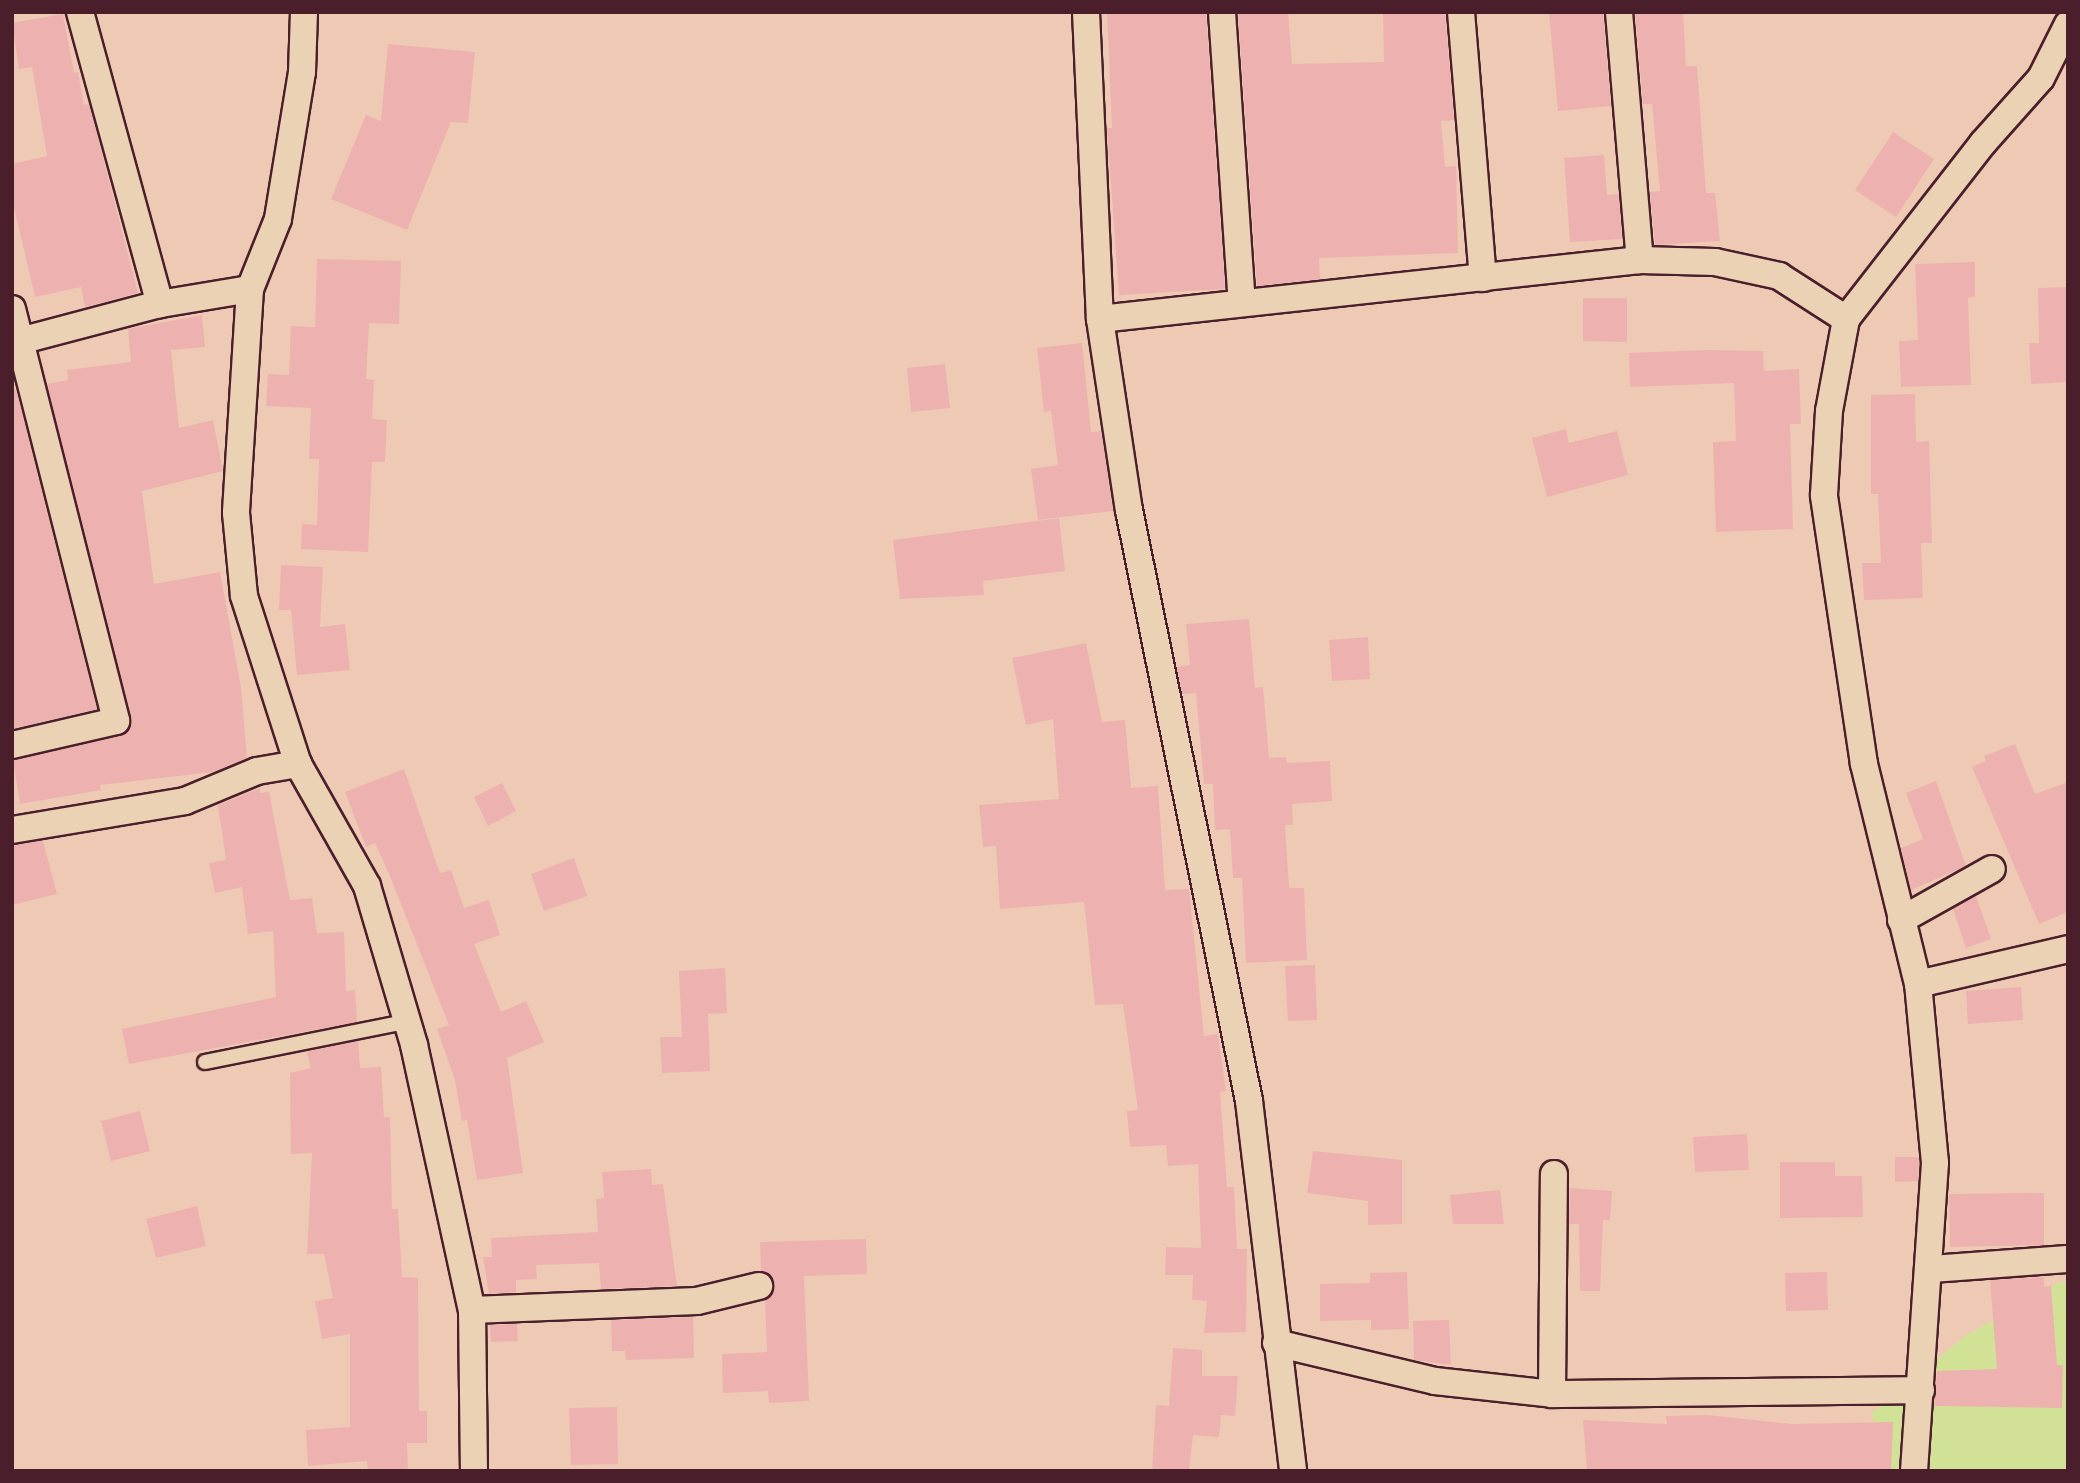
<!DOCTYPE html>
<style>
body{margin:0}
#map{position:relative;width:2080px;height:1483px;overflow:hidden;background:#eecab4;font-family:Sriracha,sans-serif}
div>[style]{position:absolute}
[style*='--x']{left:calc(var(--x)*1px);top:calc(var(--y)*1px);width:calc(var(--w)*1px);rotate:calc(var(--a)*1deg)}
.green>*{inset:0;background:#d1e296}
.building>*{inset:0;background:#edb2af}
.roads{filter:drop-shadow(2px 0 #4a1f2b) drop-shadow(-2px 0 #4a1f2b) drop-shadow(0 2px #4a1f2b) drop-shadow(0 -2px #4a1f2b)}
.lane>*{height:14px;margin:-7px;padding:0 7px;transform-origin:7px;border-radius:7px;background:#ecd2b4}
.street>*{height:26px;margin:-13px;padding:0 13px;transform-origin:13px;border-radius:13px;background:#ecd2b4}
span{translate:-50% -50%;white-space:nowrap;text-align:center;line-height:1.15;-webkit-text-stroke:5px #ecd2b4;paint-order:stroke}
.frame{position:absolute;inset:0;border:14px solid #4a1f2b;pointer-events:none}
</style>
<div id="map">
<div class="green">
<i style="clip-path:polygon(2060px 1282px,2068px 1282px,2068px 1471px,1893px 1471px,1871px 1413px,1965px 1336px)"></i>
</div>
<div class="building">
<i style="clip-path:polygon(1107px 12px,1206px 12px,1225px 289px,1119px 295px,1107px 128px,1112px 128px)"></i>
<i style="clip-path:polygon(1238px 12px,1288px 12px,1292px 64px,1384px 62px,1383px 12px,1445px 12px,1454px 120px,1441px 121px,1445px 167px,1456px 166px,1458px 253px,1319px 258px,1320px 279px,1257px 286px)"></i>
<i style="clip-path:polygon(1549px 12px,1603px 12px,1611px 106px,1558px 111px)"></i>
<i style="clip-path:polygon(1635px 12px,1683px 12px,1686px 66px,1697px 66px,1706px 193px,1715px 193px,1720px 241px,1655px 245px,1650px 192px,1660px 191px,1652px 104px,1643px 104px)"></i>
<i style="clip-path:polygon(63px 14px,74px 73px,78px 72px,84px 105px,89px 104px,138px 293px,85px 307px,81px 287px,35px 297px,12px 199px,12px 164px,47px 156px,32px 67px,19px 69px,12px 23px)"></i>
<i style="clip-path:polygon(388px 44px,475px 52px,468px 123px,451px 122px,407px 230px,331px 199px,366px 115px,381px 121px)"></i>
<i style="clip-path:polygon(1893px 132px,1934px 159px,1896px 217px,1855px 190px)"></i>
<i style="clip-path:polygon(1604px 155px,1607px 195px,1619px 194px,1622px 239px,1570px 242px,1564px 158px)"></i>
<i style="clip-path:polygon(317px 259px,401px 261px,399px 324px,369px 323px,366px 379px,374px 380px,372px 419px,387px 420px,385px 462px,372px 462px,368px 552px,301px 549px,302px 524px,317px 525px,319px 459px,309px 459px,311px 408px,266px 406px,268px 374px,289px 375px,291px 326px,315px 327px)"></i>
<i style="clip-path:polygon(1975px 262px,1975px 297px,1968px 298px,1971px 385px,1901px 387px,1899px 341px,1918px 340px,1915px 264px)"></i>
<i style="clip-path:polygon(2068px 287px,2068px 382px,2031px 384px,2029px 343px,2039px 343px,2038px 288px)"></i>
<i style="clip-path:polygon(1583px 298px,1627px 298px,1627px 342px,1583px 341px)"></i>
<i style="clip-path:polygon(202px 315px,205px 347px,171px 350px,179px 428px,213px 420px,223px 471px,142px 491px,154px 584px,220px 572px,241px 687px,247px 758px,213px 772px,100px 785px,101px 790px,20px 804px,13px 760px,120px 736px,131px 725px,47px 384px,68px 380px,67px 370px,131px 362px,128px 329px)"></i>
<i style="clip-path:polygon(1082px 343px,1091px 432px,1101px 431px,1113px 511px,1038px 520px,1031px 469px,1058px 465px,1051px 411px,1044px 412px,1037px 348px)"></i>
<i style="clip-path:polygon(1708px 350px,1763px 351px,1764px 371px,1799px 369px,1801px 424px,1790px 424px,1793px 529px,1716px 532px,1713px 442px,1736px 441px,1734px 383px,1630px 387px,1629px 353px)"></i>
<i style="clip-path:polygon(945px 364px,950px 408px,911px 412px,907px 368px)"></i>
<i style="clip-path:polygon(16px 389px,97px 709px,12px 729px,12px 390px)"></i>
<i style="clip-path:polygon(1915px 394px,1916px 442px,1929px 441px,1932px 543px,1921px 543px,1923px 598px,1864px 600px,1862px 563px,1881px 563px,1878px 494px,1871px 494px,1871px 395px)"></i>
<i style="clip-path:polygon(1566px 429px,1569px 443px,1617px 431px,1628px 475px,1547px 497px,1532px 438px)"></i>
<i style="clip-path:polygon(1059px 518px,1065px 571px,983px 581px,984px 595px,900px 599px,893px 540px)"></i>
<i style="clip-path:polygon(281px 565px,323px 567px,320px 627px,345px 624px,350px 670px,297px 675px,291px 610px,279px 610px)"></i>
<i style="clip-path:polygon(1249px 619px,1255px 688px,1263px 687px,1269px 758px,1286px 757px,1287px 763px,1330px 761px,1332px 801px,1292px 804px,1293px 825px,1285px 825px,1289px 888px,1304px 888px,1307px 960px,1246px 963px,1242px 878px,1233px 878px,1230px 829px,1215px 830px,1213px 784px,1204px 784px,1196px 693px,1182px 694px,1177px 667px,1190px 665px,1186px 624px)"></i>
<i style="clip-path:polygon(1368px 637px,1370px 679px,1332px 681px,1329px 640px)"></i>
<i style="clip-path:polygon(1086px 643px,1102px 722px,1125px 720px,1131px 788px,1158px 786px,1165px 890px,1189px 889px,1204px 1036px,1218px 1034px,1226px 1091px,1220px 1092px,1227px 1187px,1234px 1187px,1237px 1249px,1247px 1249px,1246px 1332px,1204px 1333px,1207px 1301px,1192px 1300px,1193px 1275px,1165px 1275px,1166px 1247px,1201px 1248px,1198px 1164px,1168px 1166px,1166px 1145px,1130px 1147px,1127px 1111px,1138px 1110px,1123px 1004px,1095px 1005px,1084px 902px,1000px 909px,996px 846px,983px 847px,979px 805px,1059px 799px,1053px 719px,1026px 725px,1012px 658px)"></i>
<i style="clip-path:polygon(2015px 744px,2035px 794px,2068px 782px,2068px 912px,2039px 924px,1972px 767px,1986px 761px,1984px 756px)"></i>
<i style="clip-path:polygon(404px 769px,440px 873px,451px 870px,464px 908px,489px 900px,500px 935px,474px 944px,501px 1012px,526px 1001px,544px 1042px,507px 1058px,523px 1173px,477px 1180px,467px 1120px,462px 1121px,455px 1080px,437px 1029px,449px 1025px,389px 874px,375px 843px,366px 847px,345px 792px)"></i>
<i style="clip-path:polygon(1936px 781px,1966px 866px,1911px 890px,1901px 848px,1923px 839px,1906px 793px)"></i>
<i style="clip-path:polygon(502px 783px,516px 811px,488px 826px,474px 797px)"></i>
<i style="clip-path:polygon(260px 788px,260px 793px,269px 792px,290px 900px,312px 898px,317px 933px,344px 932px,346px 991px,355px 990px,357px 1022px,129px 1064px,122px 1029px,276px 997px,273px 931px,248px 934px,242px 887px,215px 893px,209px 863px,226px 860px,218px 805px)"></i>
<i style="clip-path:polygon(43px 841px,57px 894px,12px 905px,12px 845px)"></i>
<i style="clip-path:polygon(574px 858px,587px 896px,544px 911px,531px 874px)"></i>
<i style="clip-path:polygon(1976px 896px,1991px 939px,1966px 948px,1953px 909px)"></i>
<i style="clip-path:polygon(1315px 965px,1317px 1020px,1288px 1021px,1285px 966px)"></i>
<i style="clip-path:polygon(725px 968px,727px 1013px,708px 1014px,710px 1071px,662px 1073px,660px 1037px,682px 1037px,679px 971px)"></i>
<i style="clip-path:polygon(2021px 987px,2023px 1020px,1968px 1024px,1966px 991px)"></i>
<i style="clip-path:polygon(358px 1041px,360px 1068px,381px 1067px,384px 1117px,390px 1117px,392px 1209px,398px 1209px,402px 1277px,418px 1278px,419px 1411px,427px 1411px,427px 1443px,407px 1443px,408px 1471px,368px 1471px,367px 1461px,308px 1466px,306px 1430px,350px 1427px,350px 1334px,322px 1339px,315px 1301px,333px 1298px,324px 1254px,307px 1254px,312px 1153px,291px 1154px,290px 1073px,311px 1068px,307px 1052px)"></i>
<i style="clip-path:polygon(140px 1111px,150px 1151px,111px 1161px,101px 1121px)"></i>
<i style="clip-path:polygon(1747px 1134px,1749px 1170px,1695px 1172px,1693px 1137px)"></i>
<i style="clip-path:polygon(1313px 1151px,1402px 1160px,1402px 1224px,1368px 1225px,1368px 1201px,1307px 1193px)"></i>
<i style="clip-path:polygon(1895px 1157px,1919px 1157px,1918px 1181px,1895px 1182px)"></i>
<i style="clip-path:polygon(1780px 1162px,1835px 1162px,1835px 1176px,1862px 1176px,1863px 1217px,1780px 1218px)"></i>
<i style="clip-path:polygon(651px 1169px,652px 1185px,663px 1184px,677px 1286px,601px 1289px,599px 1263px,536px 1265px,537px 1279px,516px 1280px,516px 1292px,489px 1294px,483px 1257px,492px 1257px,491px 1238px,598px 1232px,596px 1199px,604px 1198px,602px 1172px)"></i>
<i style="clip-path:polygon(1570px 1188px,1612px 1191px,1610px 1220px,1603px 1220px,1600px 1291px,1580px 1291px,1579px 1224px,1569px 1224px)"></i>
<i style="clip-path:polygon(1500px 1190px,1504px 1224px,1453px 1224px,1450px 1195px)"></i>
<i style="clip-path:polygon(2044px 1193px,2044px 1245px,1950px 1247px,1949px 1194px)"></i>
<i style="clip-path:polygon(197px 1206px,206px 1246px,156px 1258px,146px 1219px)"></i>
<i style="clip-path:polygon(866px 1239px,867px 1274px,804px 1276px,809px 1401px,769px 1403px,768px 1391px,723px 1393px,722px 1354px,767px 1352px,765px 1300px,774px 1283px,761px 1271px,760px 1242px)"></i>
<i style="clip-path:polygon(1407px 1272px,1409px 1329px,1371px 1330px,1371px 1320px,1320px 1321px,1320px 1284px,1370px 1283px,1370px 1273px)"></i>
<i style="clip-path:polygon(1827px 1272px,1828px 1310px,1786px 1311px,1785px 1273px)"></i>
<i style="clip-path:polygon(2044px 1277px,2044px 1287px,2051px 1286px,2057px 1365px,2063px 1365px,2062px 1408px,1934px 1406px,1937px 1371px,1997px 1369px,1990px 1280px)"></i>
<i style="clip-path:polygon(693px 1317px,694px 1358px,626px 1360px,625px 1351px,612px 1351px,611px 1320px)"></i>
<i style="clip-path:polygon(1449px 1320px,1451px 1365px,1414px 1360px,1413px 1321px)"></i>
<i style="clip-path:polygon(517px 1324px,518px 1341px,491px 1342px,490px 1325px)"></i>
<i style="clip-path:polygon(1173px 1348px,1202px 1350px,1202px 1376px,1238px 1376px,1235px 1416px,1221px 1415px,1219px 1437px,1193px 1435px,1189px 1471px,1152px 1471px,1156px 1405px,1169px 1406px)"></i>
<i style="clip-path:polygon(617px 1407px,618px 1464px,571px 1465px,569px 1408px)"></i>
<i style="clip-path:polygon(1707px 1415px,1792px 1424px,1893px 1422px,1891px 1471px,1587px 1471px,1583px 1420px,1667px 1424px,1666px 1416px)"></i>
</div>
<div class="roads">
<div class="lane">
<i style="--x:205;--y:1062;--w:205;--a:-11.3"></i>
</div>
<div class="street">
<i style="--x:80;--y:12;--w:303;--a:74.7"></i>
<i style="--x:304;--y:12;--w:60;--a:91.9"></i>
<i style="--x:302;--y:72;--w:149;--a:99.3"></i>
<i style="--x:278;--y:219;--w:75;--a:111.8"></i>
<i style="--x:250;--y:289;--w:224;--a:93.6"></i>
<i style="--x:236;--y:513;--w:83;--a:84.5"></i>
<i style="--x:244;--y:596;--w:176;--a:72.2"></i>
<i style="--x:298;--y:764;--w:140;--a:60.5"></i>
<i style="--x:367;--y:886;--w:166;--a:73.5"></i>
<i style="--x:414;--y:1045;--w:271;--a:77.7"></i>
<i style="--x:472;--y:1310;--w:161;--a:89.3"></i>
<i style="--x:1086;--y:12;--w:307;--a:87.4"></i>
<i style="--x:1100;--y:319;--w:193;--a:81.4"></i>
<i style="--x:1129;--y:510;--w:603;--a:78.52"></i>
<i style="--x:1249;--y:1101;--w:373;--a:83.2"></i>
<i style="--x:1222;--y:12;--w:291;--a:86.1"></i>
<i style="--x:1461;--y:12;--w:267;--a:85.3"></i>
<i style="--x:1619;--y:12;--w:249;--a:85.2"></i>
<i style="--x:12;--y:309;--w:425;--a:75.8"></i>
<i style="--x:116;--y:721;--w:107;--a:167"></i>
<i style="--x:1100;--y:319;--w:543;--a:-6.24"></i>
<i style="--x:1640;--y:260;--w:75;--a:1.5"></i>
<i style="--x:1715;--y:262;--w:66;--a:12.3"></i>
<i style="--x:1779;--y:276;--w:80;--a:32.7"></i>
<i style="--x:12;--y:343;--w:153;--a:-14.8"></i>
<i style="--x:160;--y:304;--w:91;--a:-9.5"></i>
<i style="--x:12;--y:830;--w:175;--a:-9.5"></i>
<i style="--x:185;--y:801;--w:78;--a:-22.6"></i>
<i style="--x:257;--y:771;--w:42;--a:-9.7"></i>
<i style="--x:1901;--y:920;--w:104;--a:-29.3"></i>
<i style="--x:1918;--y:984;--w:154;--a:-13.1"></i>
<i style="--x:1931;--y:1269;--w:137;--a:-4.2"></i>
<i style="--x:472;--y:1310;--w:225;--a:-2.3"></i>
<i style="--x:697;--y:1301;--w:64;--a:-13.6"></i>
<i style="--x:1276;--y:1343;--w:163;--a:13.4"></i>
<i style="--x:1435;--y:1381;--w:118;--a:6.3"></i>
<i style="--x:1552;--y:1394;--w:369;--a:-0.6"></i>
<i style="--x:1552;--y:1394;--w:220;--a:-89.5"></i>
<i style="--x:1914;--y:1471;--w:309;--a:-86.1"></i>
<i style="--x:1935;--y:1163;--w:180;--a:-95.4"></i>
<i style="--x:1918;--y:984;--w:227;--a:-103.8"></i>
<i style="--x:1864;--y:764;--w:272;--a:-98.5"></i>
<i style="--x:1824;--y:495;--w:84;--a:-86.6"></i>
<i style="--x:1829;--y:411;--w:94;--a:-79.5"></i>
<i style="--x:1846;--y:319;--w:223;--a:-52.1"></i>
<i style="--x:1983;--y:143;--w:87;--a:-48.3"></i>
<i style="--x:2041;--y:78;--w:60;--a:-63.4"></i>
</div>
</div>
<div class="frame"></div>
</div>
